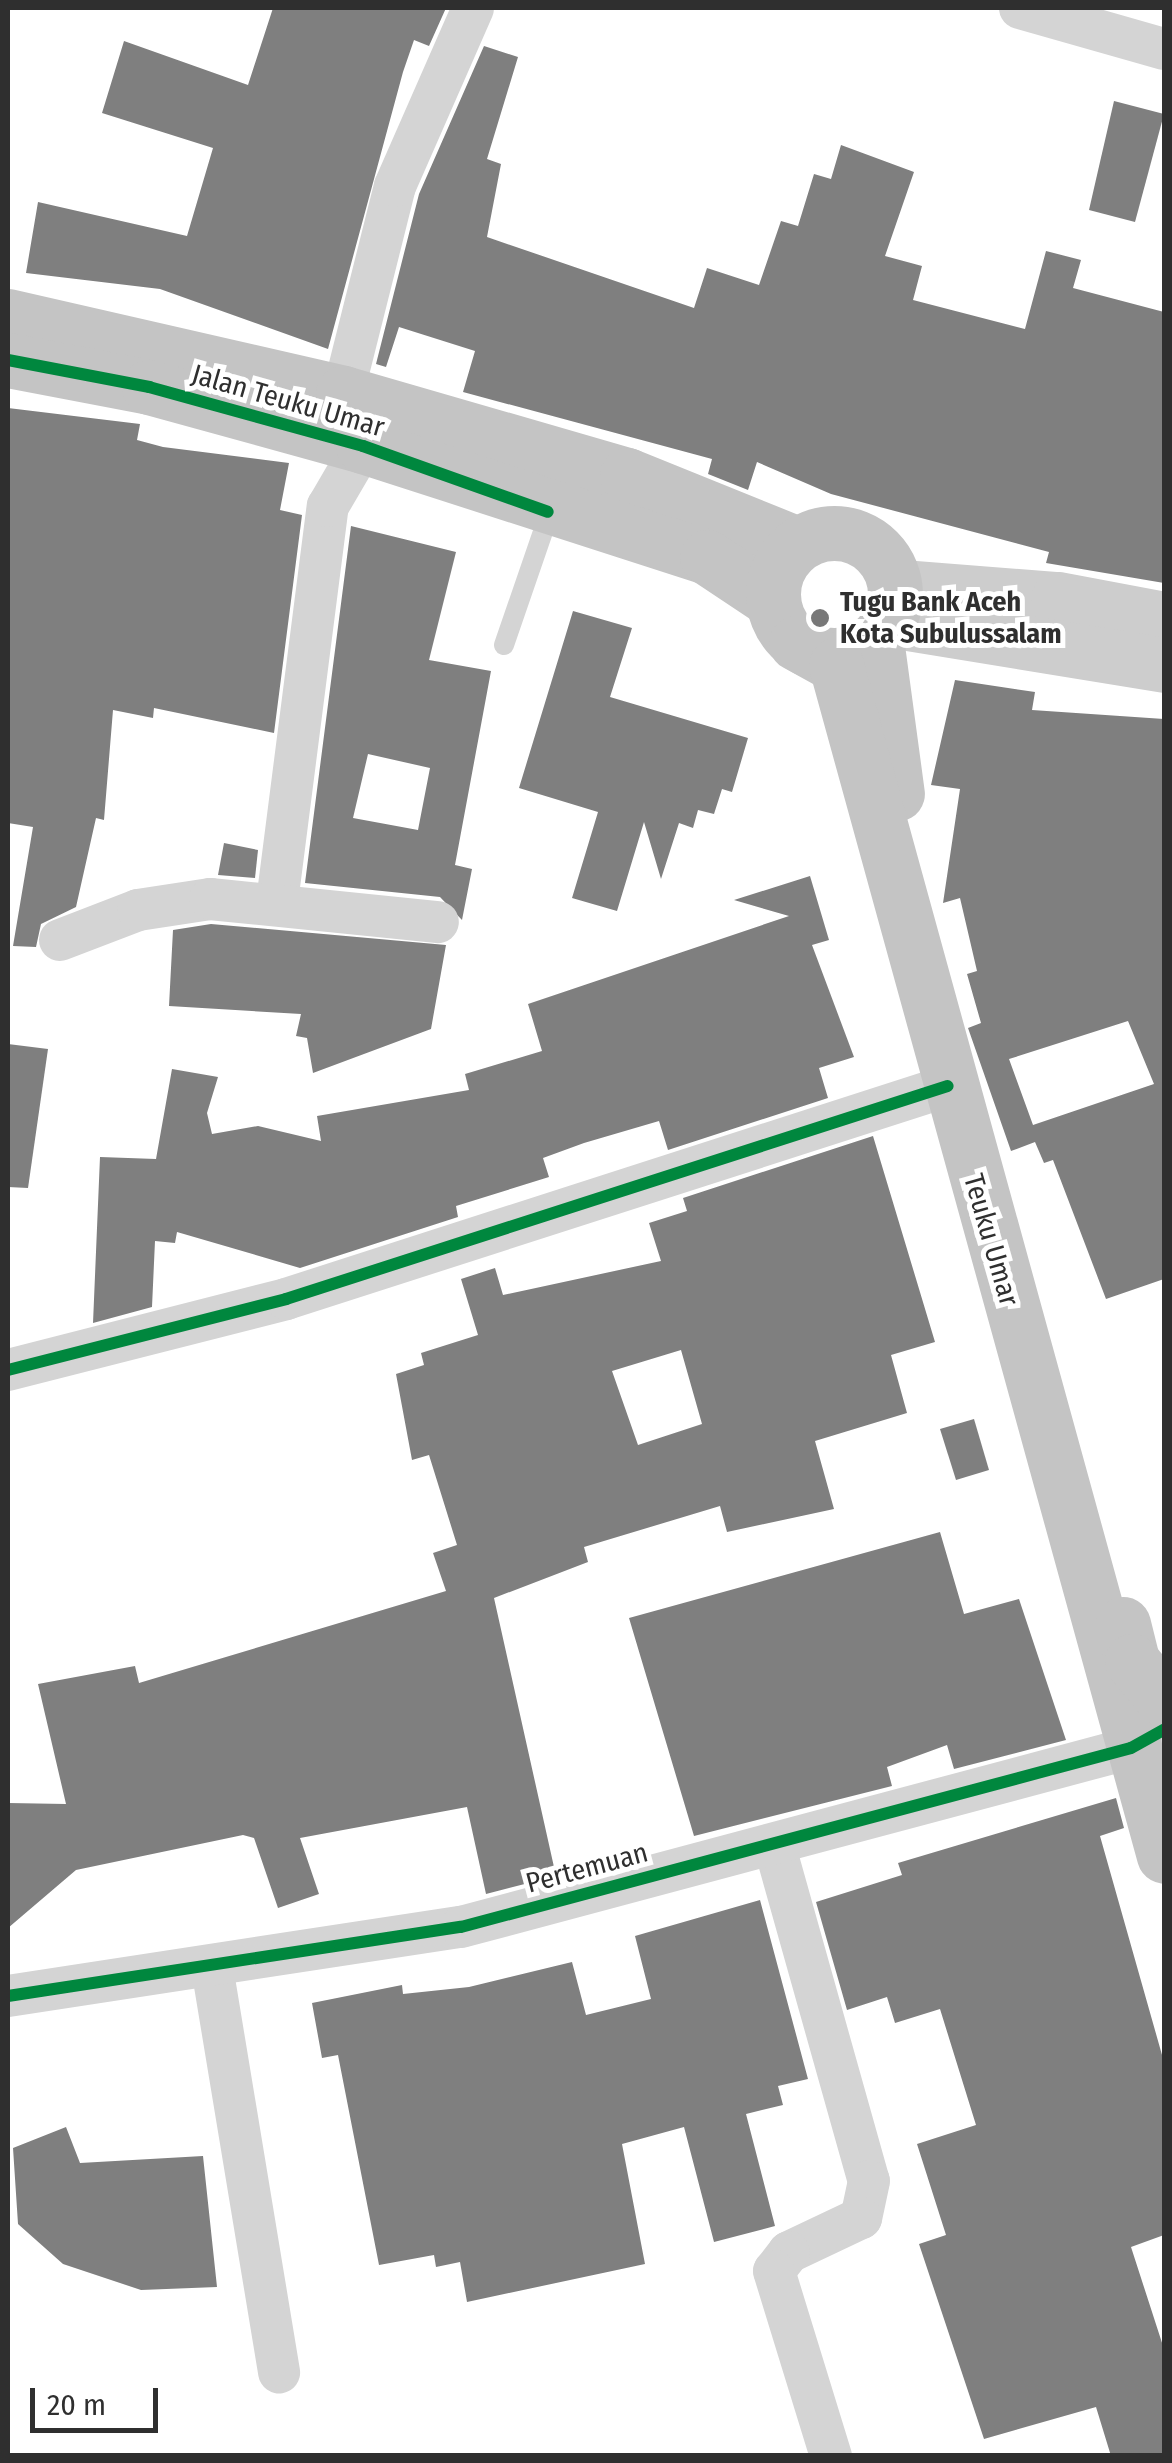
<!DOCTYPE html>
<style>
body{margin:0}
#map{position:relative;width:1172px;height:2463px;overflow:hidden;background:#fff;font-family:"Fira Sans Condensed",sans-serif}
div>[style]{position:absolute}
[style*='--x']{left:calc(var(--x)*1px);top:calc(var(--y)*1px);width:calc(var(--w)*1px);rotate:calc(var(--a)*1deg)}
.building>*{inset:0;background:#7f7f7f}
.service>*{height:20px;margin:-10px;padding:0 10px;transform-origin:10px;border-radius:10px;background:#d4d4d4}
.minor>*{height:42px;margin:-21px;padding:0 21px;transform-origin:21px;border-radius:21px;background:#d4d4d4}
.secondary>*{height:55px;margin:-27.5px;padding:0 27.5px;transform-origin:27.5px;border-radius:27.5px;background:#cdcdcd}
.trunk>*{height:55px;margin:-27.5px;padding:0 27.5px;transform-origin:27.5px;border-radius:27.5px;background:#c4c4c4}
.trunk>.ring{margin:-27.5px;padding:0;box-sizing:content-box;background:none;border:55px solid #c4c4c4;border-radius:50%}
.cycleway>*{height:12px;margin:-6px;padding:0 6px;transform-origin:6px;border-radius:6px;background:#00873e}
.dots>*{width:28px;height:28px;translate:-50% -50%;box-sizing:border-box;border:5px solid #fff;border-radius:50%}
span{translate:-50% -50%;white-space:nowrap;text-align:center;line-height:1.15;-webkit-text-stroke:10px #fff;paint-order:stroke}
.street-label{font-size:28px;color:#2f2f2f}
.poi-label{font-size:28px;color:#2f2f2f;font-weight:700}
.left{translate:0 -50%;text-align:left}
.frame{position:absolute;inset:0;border:10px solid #2f2f2f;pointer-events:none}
.scale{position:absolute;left:30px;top:2388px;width:128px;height:45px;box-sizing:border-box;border:5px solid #2f2f2f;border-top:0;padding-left:12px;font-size:30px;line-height:35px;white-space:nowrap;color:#2f2f2f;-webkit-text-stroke:8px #fff;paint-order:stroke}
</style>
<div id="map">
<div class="building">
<i style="clip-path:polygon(273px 8px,446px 8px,429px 46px,414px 40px,403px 72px,328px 349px,160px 289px,26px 273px,38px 202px,187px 236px,213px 148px,102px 113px,124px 41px,248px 85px)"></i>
<i style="clip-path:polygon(484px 46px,518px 57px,487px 159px,501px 164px,487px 237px,694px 308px,707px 268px,759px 285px,781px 221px,798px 226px,814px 174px,831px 179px,841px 145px,914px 172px,885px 256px,922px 266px,913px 300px,1025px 329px,1046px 251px,1081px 260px,1073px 288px,1164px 312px,1164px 583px,1046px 563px,1049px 552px,831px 494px,757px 462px,748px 490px,708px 474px,712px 459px,463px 392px,475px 351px,399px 327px,386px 367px,376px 364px,419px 194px)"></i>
<i style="clip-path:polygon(1114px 101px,1164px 114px,1135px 222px,1089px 210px)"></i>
<i style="clip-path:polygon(8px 408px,140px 424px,137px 440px,163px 447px,289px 463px,280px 510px,302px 515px,274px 733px,154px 708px,153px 718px,113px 710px,104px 820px,96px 818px,76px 907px,41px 924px,36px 947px,13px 946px,33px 827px,8px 823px)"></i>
<i style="clip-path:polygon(evenodd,351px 526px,456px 552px,429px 660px,491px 671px,455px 865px,472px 869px,462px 920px,440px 897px,305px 883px,351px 526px,368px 754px,430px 768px,418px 830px,353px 818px,368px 754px)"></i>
<i style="clip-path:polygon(573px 611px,632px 628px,610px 697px,748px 738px,732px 792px,722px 789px,714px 814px,698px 810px,693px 828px,679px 823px,661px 879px,644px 822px,617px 911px,572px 898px,598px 812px,519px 788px)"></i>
<i style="clip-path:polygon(evenodd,955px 680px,1035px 692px,1032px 710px,1164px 719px,1164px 1279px,1106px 1299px,1053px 1160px,1044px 1163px,1035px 1142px,1011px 1151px,968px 1028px,981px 1023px,967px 974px,977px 971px,960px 898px,943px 903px,960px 789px,931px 785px,955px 680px,1128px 1021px,1154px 1084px,1033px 1125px,1009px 1059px,1128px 1021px)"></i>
<i style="clip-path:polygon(224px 843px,258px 850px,255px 878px,218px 875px)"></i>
<i style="clip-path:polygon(810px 876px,829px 940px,812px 945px,854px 1057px,819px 1068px,828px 1098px,668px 1150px,659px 1121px,584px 1143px,543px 1158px,549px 1177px,456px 1206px,458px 1217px,300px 1268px,177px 1232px,175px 1243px,155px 1241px,152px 1307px,93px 1323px,100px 1157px,156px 1159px,172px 1069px,218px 1077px,207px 1113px,212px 1134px,258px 1126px,321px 1141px,317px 1116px,469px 1090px,465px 1074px,542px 1051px,528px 1004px,789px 916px,734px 900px)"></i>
<i style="clip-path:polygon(211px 924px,446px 945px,431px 1029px,313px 1073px,307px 1038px,296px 1036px,301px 1014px,169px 1006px,173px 930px)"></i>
<i style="clip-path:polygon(8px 1044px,48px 1049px,28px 1188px,8px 1187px)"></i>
<i style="clip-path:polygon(evenodd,873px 1136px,935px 1342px,891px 1355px,907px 1413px,815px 1441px,834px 1509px,727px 1532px,720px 1506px,584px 1547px,588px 1562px,494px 1598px,556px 1876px,486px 1894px,467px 1807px,300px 1838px,319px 1894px,278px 1908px,254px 1838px,243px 1835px,76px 1870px,8px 1928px,8px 1803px,66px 1804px,38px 1684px,135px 1666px,139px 1683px,446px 1591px,433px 1553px,457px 1545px,429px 1455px,412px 1460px,396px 1374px,424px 1365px,421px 1353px,478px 1335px,461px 1279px,495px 1268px,503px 1295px,661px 1261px,649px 1223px,687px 1211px,683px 1198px,873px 1136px,681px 1350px,702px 1424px,638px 1445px,612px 1371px,681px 1350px)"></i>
<i style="clip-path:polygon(974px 1419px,989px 1470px,956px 1480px,940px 1429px)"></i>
<i style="clip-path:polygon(940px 1532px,964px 1614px,1019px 1599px,1066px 1740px,954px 1769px,947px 1745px,887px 1767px,892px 1786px,694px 1836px,629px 1618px)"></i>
<i style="clip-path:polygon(1116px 1798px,1124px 1828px,1100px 1836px,1164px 2062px,1164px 2235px,1131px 2247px,1164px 2349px,1164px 2456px,1111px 2456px,1096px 2407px,984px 2439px,919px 2244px,946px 2235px,917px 2144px,976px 2125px,940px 2009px,895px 2023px,887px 1997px,847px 2010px,816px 1902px,902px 1875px,898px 1863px)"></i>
<i style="clip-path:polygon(760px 1900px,808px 2079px,778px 2086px,783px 2105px,746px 2114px,775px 2226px,714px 2242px,684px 2127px,622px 2144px,645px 2264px,467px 2302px,460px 2262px,436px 2267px,434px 2255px,379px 2265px,338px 2055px,322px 2058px,312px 2003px,402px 1985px,403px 1994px,469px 1987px,572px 1962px,586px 2015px,651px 1999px,635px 1936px)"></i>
<i style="clip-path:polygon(66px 2127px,80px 2163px,203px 2156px,217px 2287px,141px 2290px,63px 2264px,18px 2224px,13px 2148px)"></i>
</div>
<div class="service">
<i style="--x:504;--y:645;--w:139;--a:-71"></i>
</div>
<div class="minor">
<i style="--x:1020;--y:8;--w:150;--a:15.9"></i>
<i style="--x:343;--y:393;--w:213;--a:-75.9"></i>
<i style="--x:395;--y:186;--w:194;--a:-66.3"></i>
<i style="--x:277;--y:902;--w:399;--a:-82.7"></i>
<i style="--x:328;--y:506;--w:69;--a:-59.7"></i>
<i style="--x:60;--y:940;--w:84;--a:-21"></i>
<i style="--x:138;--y:910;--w:73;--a:-8.7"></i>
<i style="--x:210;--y:899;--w:229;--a:5.8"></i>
<i style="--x:8;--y:1370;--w:287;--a:-14.3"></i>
<i style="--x:286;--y:1299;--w:695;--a:-17.84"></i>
<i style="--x:774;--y:1844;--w:350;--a:74.3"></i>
<i style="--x:869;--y:2181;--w:38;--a:102"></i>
<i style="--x:861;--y:2218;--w:80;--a:154.7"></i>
<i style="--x:789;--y:2252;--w:24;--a:128"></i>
<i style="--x:774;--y:2271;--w:194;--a:72.9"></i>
<i style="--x:212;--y:1967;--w:411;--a:80.6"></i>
<i style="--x:8;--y:1996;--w:458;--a:-8.7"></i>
<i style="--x:461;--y:1927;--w:693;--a:-14.96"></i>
<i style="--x:1131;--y:1748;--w:38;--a:-29"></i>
</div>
<div class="secondary">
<i style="--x:914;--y:588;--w:144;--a:4.4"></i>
<i style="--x:1058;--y:599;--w:108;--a:10.7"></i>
<i style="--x:890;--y:620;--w:278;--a:9.3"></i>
</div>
<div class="trunk">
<i style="--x:8;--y:316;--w:344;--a:12.9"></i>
<i style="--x:343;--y:393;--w:296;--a:16.1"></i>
<i style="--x:627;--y:475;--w:184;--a:22"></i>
<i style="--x:8;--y:360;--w:144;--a:10.8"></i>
<i style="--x:149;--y:387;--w:222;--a:15.4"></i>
<i style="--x:363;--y:446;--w:361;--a:17.9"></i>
<i style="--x:707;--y:557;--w:79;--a:33.7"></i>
<i class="ring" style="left:773px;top:533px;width:67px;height:67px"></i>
<i style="--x:876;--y:639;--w:156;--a:82.3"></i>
<i style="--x:796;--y:643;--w:46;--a:28.8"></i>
<i style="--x:836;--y:665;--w:1235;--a:74.6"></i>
<i style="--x:1123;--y:1624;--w:38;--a:76"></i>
<i style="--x:1132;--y:1661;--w:50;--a:50.6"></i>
</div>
<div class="cycleway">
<i style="--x:8;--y:360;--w:144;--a:10.8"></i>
<i style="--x:149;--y:387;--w:222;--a:15.4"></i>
<i style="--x:363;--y:446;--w:196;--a:19.6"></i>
<i style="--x:8;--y:1370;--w:287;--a:-14.3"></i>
<i style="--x:286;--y:1299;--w:695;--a:-17.84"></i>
<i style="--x:8;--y:1996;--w:458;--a:-8.7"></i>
<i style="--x:461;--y:1927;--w:693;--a:-14.96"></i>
<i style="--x:1131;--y:1748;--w:38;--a:-29"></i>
</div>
<div class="dots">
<i style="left:820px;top:618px;background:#787878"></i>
</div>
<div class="street-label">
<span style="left:288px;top:401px;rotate:16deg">Jalan Teuku Umar</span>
<span style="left:991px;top:1240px;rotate:74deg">Teuku Umar</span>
<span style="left:587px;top:1868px;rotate:-15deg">Pertemuan</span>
</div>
<div class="poi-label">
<span class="left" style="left:840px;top:618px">Tugu Bank Aceh<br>Kota Subulussalam</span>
</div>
<div class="frame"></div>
<div class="scale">20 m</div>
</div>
